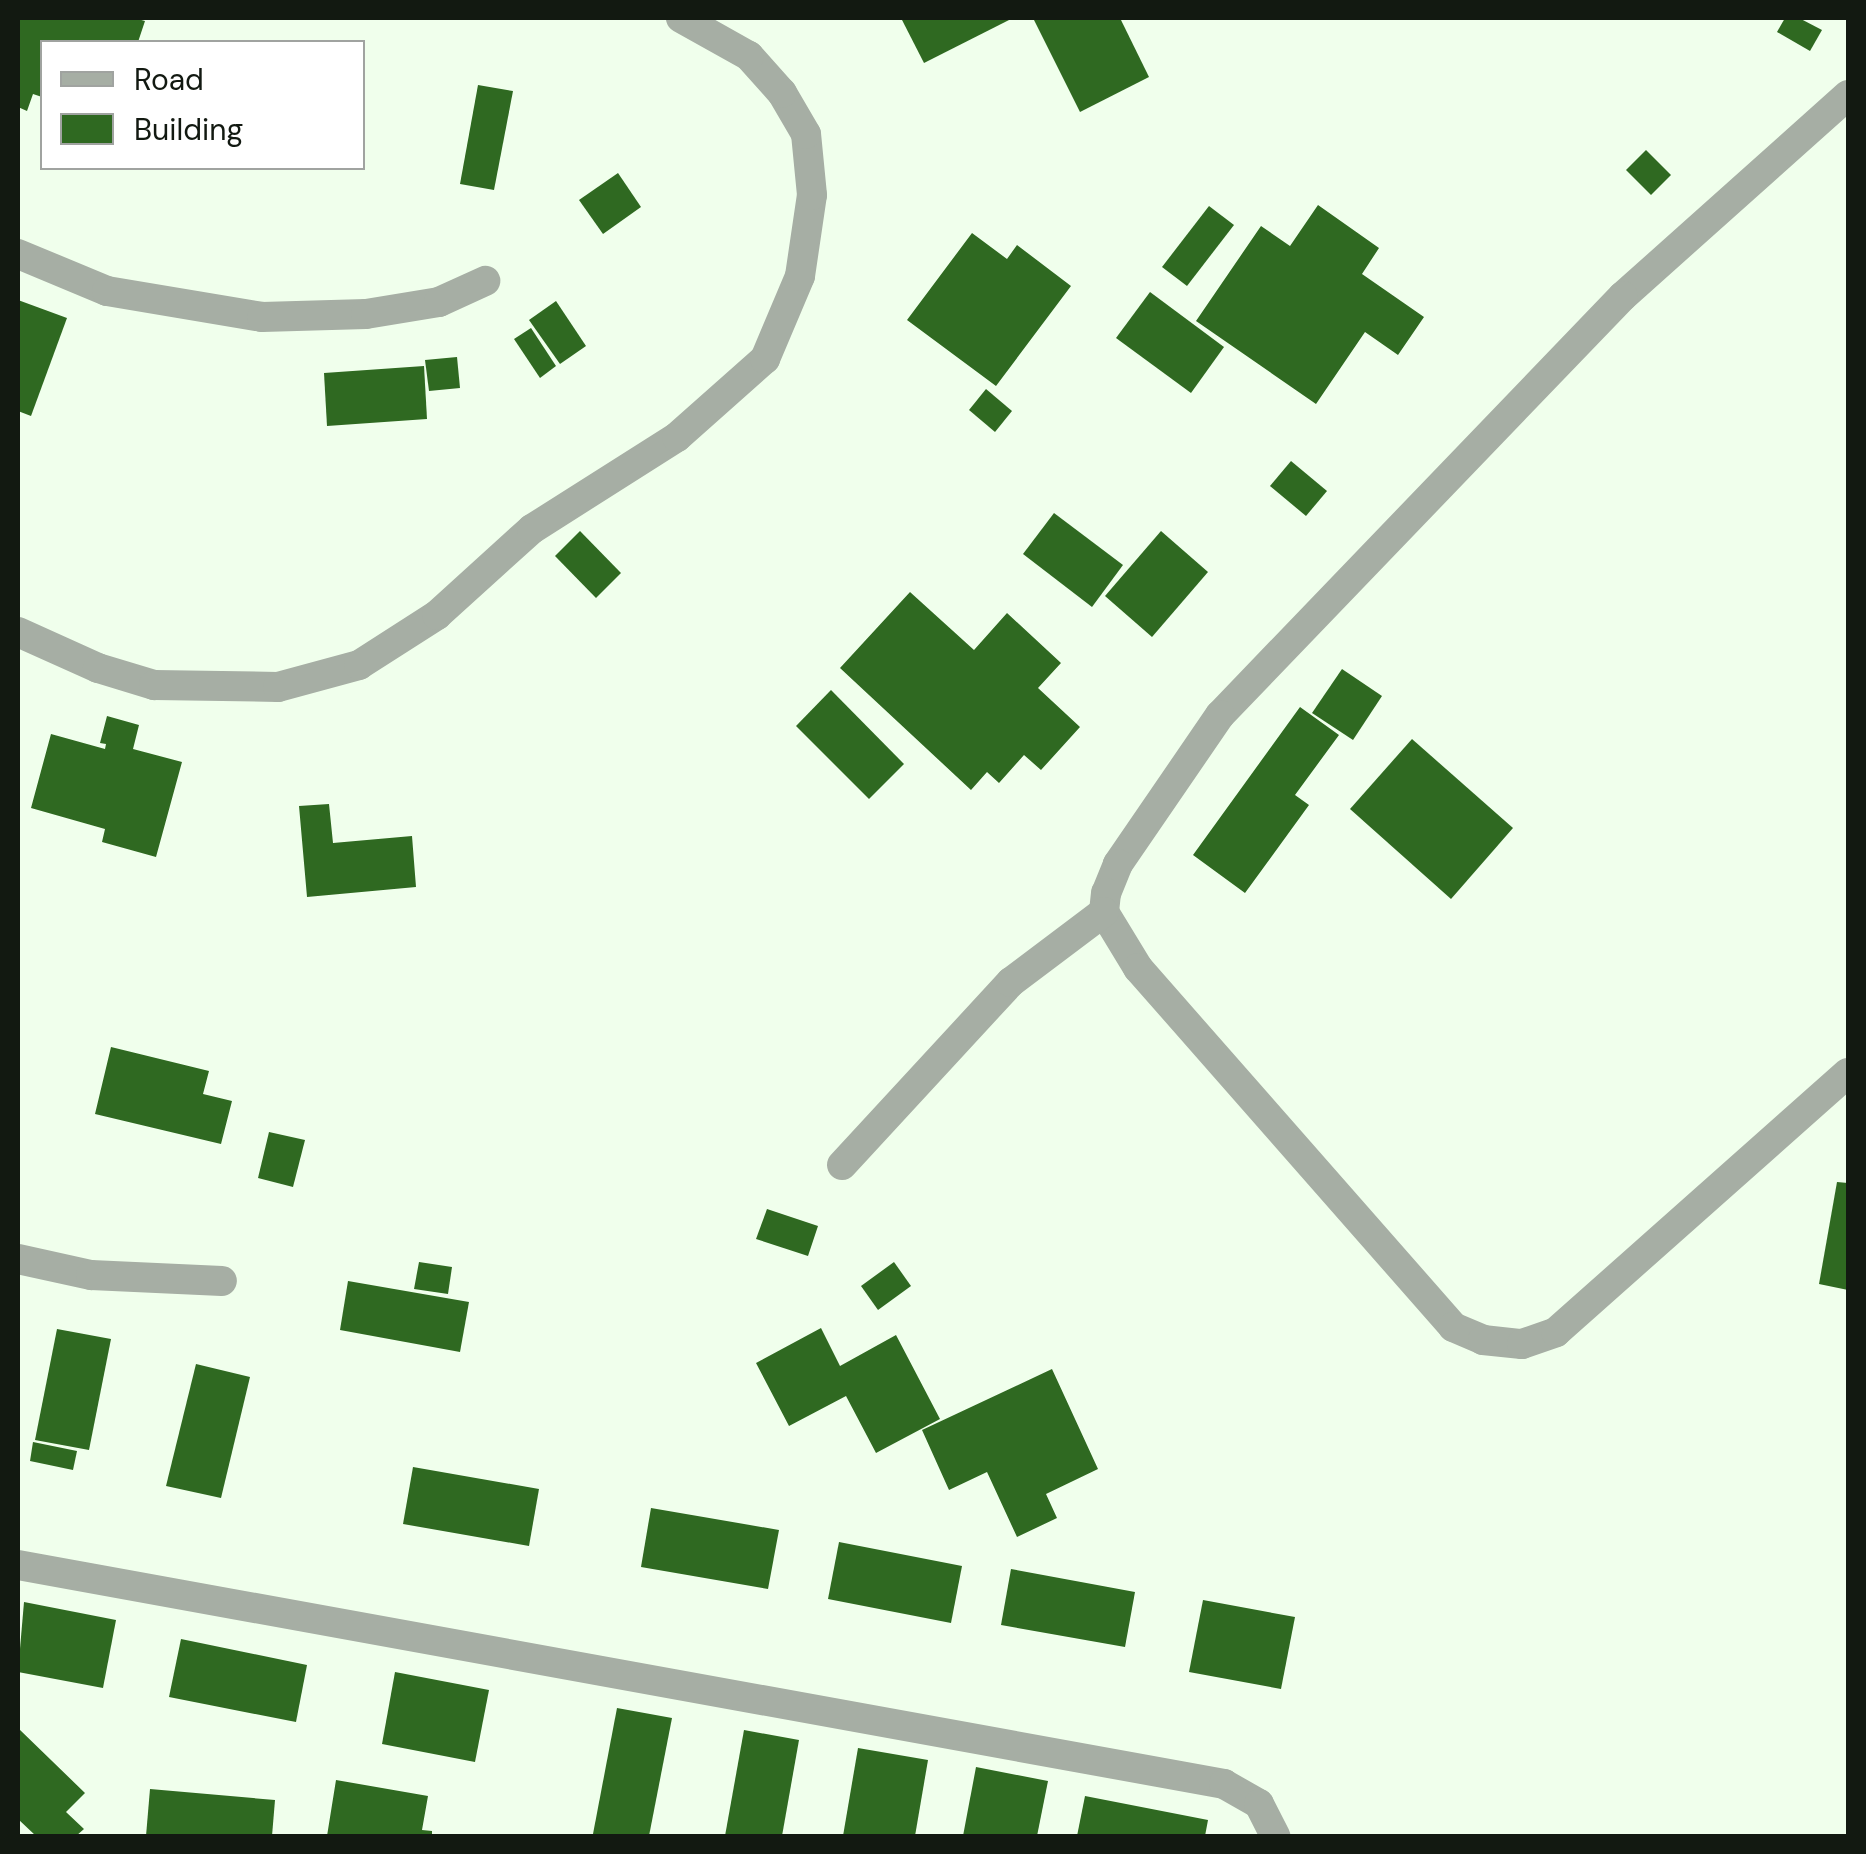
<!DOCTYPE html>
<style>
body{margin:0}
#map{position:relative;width:1866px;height:1854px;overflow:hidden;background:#f0ffec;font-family:"DM Sans",sans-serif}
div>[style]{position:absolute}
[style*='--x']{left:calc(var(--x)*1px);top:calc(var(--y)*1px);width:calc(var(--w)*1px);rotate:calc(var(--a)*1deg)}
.building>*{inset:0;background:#2f6921}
.street>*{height:30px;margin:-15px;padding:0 15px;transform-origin:15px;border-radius:15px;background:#a6aea4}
span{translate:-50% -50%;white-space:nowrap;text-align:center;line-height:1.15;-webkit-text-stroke:10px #fff;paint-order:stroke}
.frame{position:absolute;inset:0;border:20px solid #121911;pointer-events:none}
.legend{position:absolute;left:40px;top:40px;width:325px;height:130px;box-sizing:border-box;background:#fff;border:2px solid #a0a3a0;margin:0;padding:12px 18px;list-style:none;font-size:30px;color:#121911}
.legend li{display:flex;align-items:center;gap:20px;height:50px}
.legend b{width:50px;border:2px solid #a0a3a0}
</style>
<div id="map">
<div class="building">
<i style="clip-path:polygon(18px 18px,134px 18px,145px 21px,138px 42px,42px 42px,42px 97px,33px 94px,27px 111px,18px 107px)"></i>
<i style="clip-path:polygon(901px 18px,1013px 18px,924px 63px)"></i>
<i style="clip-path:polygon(1033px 18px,1120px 18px,1149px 77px,1080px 112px)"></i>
<i style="clip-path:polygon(1785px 18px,1799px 18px,1822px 30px,1810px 51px,1777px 32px)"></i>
<i style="clip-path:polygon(478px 85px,513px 91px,494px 190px,460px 184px)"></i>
<i style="clip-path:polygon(1646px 150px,1671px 175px,1651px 195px,1626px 170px)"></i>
<i style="clip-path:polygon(618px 173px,641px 207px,603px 234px,579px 200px)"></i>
<i style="clip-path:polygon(1318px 205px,1379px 248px,1362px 274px,1424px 317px,1398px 355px,1365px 332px,1316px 404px,1196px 321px,1261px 226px,1290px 246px)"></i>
<i style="clip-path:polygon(1209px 206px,1234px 225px,1187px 286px,1162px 267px)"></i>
<i style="clip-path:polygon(972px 233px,1007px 259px,1017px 245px,1071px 286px,996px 386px,907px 320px)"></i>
<i style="clip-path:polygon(1150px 292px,1224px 347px,1191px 393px,1116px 338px)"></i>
<i style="clip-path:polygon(18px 300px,67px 318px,31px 416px,18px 411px)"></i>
<i style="clip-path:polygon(556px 301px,586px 346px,560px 364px,529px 320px)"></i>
<i style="clip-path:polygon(531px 328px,556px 366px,540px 378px,514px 339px)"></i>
<i style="clip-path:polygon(457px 357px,460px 388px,429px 391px,425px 360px)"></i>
<i style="clip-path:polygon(424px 366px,427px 419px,327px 426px,324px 373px)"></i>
<i style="clip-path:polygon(986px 389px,1012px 411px,995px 432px,969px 410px)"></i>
<i style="clip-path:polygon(1291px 461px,1327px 491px,1306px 516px,1270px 486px)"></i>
<i style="clip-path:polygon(1054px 513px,1123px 565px,1092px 607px,1023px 554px)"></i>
<i style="clip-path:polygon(580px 531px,621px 573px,596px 598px,555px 556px)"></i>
<i style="clip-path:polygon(1161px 531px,1208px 572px,1152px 637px,1105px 596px)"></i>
<i style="clip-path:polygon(910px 592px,974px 650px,1007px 613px,1061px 663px,1038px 688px,1080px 727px,1041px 770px,1024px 755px,999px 783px,987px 772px,971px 790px,840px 668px)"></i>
<i style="clip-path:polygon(1342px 669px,1382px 696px,1353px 740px,1312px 713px)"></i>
<i style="clip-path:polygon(831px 690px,904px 764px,869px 799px,796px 726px)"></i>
<i style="clip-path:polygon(1300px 707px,1339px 735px,1295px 795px,1309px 805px,1245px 893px,1193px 855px)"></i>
<i style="clip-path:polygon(107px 716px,139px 725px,133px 749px,182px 762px,156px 857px,102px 842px,105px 829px,31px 808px,51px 734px,105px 749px,106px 744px,100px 743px)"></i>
<i style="clip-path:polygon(1412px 739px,1513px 828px,1451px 899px,1350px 809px)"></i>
<i style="clip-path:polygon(329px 804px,333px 843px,412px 836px,416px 887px,307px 897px,299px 806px)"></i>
<i style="clip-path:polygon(111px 1047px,209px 1071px,203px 1094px,232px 1101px,221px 1144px,95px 1114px)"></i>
<i style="clip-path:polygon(269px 1132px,305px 1140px,293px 1187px,258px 1178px)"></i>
<i style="clip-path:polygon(1837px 1182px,1848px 1183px,1848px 1290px,1819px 1284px)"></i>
<i style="clip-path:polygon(767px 1209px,818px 1226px,808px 1256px,756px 1239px)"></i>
<i style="clip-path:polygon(419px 1262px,452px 1267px,448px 1294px,414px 1289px)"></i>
<i style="clip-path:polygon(894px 1262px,911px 1286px,878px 1310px,861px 1286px)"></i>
<i style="clip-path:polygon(348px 1281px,469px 1302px,460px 1352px,340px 1330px)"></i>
<i style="clip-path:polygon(821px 1328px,840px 1366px,896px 1335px,940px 1419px,876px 1453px,846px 1396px,789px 1426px,756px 1363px)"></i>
<i style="clip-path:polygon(57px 1329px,111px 1339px,89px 1450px,35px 1440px)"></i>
<i style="clip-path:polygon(196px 1364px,250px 1377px,221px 1498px,166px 1486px)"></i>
<i style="clip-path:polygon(1052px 1369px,1098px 1469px,1046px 1494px,1057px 1518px,1017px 1537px,987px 1472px,949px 1490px,922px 1430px)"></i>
<i style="clip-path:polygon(33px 1442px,77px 1451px,73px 1470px,30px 1461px)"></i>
<i style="clip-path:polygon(413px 1467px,539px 1489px,529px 1546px,403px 1524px)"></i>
<i style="clip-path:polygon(651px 1508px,779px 1530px,768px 1589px,641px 1567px)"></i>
<i style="clip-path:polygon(839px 1542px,962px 1566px,951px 1623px,828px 1599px)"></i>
<i style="clip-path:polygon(1011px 1569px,1135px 1592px,1125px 1647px,1001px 1625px)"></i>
<i style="clip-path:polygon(1203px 1600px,1295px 1617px,1281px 1689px,1189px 1672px)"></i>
<i style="clip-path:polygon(24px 1602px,116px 1620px,103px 1688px,18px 1672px)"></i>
<i style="clip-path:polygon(181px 1639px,307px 1665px,296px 1722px,169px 1697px)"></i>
<i style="clip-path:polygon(395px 1672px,489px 1690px,475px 1762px,382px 1744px)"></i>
<i style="clip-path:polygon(617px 1708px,672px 1718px,649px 1836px,593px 1834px)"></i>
<i style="clip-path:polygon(18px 1728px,85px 1793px,66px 1812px,84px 1829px,76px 1836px,36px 1836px,18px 1819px)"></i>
<i style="clip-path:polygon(744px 1730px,799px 1740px,782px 1836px,725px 1836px)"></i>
<i style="clip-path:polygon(858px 1748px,928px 1760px,915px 1836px,843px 1836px)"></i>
<i style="clip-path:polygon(976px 1767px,1048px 1781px,1037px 1836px,963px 1836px)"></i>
<i style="clip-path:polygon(336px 1780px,428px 1796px,422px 1830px,432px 1831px,432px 1836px,327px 1836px)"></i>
<i style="clip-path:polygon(150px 1789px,275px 1800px,272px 1836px,146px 1836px)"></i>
<i style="clip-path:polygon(1085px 1796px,1208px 1820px,1205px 1836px,1077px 1836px)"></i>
</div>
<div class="street">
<i style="--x:1848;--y:95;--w:302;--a:138.2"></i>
<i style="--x:1623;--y:296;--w:581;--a:133.88"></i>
<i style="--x:1220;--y:715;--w:181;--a:124.4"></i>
<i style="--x:1118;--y:864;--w:31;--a:112"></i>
<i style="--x:1106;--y:893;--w:19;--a:96"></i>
<i style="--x:1104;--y:912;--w:66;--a:58.7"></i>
<i style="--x:1138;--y:968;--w:478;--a:48.7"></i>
<i style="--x:1453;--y:1327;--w:33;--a:23"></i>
<i style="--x:1483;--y:1340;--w:39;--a:6"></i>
<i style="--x:1522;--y:1344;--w:36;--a:-19"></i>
<i style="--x:1556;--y:1332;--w:390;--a:-41.6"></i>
<i style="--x:18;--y:254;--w:96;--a:22.6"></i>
<i style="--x:107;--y:291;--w:157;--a:9.5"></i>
<i style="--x:262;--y:317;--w:104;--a:-1.7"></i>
<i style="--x:366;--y:314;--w:74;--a:-9.3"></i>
<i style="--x:439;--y:302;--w:51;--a:-24.5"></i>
<i style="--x:18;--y:632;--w:88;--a:24.2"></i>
<i style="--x:98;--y:668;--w:59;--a:16.9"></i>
<i style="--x:154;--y:685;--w:124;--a:0.9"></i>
<i style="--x:278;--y:687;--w:84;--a:-15.2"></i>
<i style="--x:359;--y:665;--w:93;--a:-32.7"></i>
<i style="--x:437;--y:615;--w:128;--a:-42.2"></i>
<i style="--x:532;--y:529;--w:172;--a:-32.4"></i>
<i style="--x:677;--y:437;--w:118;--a:-41.6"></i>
<i style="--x:765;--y:359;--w:90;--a:-67.1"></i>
<i style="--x:800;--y:276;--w:82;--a:-81.6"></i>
<i style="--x:812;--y:195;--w:61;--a:-95.6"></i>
<i style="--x:806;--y:134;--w:48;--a:-120.3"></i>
<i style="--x:782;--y:93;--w:50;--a:-131.7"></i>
<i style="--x:749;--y:56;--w:78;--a:-150.8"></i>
<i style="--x:842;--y:1165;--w:249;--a:-47.3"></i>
<i style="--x:1011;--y:982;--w:116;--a:-37"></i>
<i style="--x:18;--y:1259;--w:75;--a:12.4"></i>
<i style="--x:91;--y:1275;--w:131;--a:2.6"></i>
<i style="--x:18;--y:1565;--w:1226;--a:10.29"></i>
<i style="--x:1224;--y:1784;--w:40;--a:29.7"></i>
<i style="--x:1259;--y:1804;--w:36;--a:63"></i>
</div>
<div class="frame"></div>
<ul class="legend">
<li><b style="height:12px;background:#a6aea4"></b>Road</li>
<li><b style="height:28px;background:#2f6921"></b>Building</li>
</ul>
</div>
